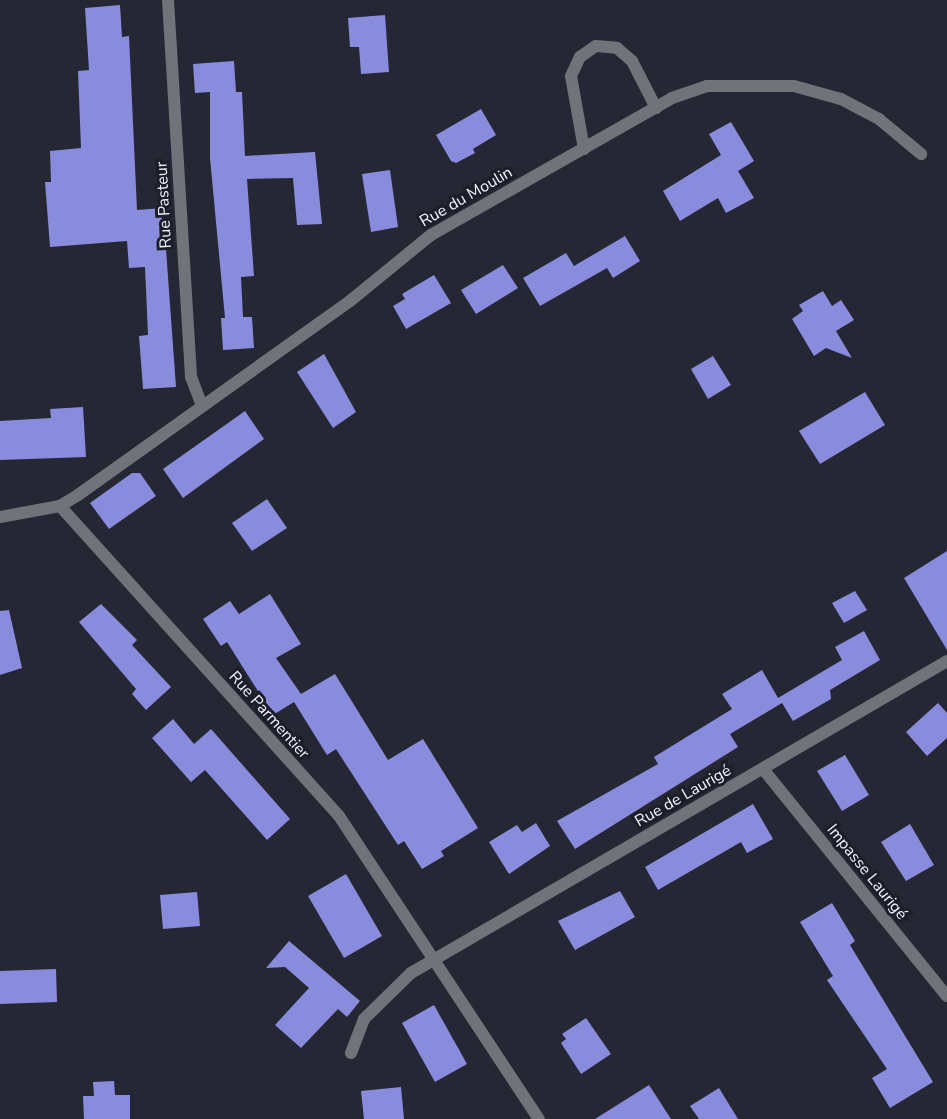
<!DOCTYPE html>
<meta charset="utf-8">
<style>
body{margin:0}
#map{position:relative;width:947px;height:1119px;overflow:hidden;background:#262734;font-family:"Nunito Sans",sans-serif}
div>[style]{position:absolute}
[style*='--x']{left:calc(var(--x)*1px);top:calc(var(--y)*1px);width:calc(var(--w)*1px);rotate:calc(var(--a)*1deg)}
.building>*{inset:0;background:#898cdd}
.lane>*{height:12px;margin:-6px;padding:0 6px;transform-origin:6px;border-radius:6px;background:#72737a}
.street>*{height:12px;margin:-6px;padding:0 6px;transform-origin:6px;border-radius:6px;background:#72737a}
span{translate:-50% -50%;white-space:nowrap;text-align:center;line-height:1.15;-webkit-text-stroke:6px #1d1e2a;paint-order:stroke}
.street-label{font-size:16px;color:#f3f4fd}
</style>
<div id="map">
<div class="building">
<i style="clip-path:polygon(120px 5px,122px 37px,129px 36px,137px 210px,163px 208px,176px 387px,143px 389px,139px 336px,148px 335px,145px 267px,129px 268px,127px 241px,50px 247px,45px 182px,51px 182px,50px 151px,81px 148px,78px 71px,89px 70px,85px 8px)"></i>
<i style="clip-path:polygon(385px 15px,389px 72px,361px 74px,359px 47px,350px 47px,348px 18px)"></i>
<i style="clip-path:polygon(234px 61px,236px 92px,242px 92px,245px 156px,315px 152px,322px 224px,297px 225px,293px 178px,247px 179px,254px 276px,241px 277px,243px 317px,252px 317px,254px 348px,223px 350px,221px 318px,225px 318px,210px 158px,210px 92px,195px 93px,193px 64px)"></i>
<i style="clip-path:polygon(481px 109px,496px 135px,473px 149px,475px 153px,456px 163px,451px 161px,436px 135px)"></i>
<i style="clip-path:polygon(731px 122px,754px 161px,738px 171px,754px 198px,726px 213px,718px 198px,680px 221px,663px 191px,721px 155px,709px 134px)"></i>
<i style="clip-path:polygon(390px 170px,398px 227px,371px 232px,362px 174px)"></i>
<i style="clip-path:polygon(625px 236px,640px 261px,613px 278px,607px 268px,540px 306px,523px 278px,566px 253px,574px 266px)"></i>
<i style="clip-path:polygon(503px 265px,518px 288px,476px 314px,461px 290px)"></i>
<i style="clip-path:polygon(434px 275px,451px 303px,406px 329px,393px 306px,405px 299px,402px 294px)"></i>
<i style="clip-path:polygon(823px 291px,832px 306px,841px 300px,854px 320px,836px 331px,852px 358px,826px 348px,814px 356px,792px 319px,803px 311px,799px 305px)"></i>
<i style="clip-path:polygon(324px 354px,356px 412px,333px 428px,297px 372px)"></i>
<i style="clip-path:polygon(713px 356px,731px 385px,708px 399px,691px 369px)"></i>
<i style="clip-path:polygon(865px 392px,885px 425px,820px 464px,799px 431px)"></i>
<i style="clip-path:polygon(83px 407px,86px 457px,0 460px,0 421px,51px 418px,50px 409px)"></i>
<i style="clip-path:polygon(245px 411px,264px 439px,183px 498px,163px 469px)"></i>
<i style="clip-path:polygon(132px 473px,140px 473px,156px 496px,109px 529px,90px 503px)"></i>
<i style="clip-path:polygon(267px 499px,287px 528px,252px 551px,232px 523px)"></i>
<i style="clip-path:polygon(947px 551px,947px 650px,904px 578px)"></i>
<i style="clip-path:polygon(855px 591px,867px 610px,844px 623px,832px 603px)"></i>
<i style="clip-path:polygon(270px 594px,301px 644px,276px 658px,301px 694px,335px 674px,388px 760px,423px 739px,478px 828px,441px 851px,444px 856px,422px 869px,404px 841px,398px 845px,336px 749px,327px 755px,294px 702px,273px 715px,227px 642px,221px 646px,203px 619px,230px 601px,239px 614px)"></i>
<i style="clip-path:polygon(101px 604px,137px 640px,132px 645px,171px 687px,146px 710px,132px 694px,136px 689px,79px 622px)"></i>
<i style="clip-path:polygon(9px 610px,22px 668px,0 675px,0 611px)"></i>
<i style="clip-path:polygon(864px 631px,880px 660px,830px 690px,831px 699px,793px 721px,782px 703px,730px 734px,738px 747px,575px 849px,557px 821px,658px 764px,654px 757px,732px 709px,722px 694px,762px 670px,778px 698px,842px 660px,835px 647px)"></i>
<i style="clip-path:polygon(938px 703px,947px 713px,947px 738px,927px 756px,906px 732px)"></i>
<i style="clip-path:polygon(173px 719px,194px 744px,211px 729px,290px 819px,267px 840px,205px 770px,191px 782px,152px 738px)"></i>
<i style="clip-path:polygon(845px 755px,869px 795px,842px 811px,817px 771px)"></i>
<i style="clip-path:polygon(753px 804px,773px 839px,747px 853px,741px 842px,658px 890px,645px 867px)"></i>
<i style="clip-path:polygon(536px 823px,550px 846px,509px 874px,489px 842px,517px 825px,522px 832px)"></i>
<i style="clip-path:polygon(910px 824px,934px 865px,906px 881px,881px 842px)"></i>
<i style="clip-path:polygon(346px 874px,382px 936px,344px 958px,308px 896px)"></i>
<i style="clip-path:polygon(620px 891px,635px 917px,575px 950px,558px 921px)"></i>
<i style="clip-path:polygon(197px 892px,200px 926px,163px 929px,160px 895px)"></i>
<i style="clip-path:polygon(832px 903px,855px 941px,850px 945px,933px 1082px,890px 1108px,872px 1078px,887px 1069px,827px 980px,833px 976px,800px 922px)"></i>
<i style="clip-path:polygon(289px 941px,360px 1001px,347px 1017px,338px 1009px,301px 1048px,275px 1025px,309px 988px,285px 967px,266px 968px)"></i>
<i style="clip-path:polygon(56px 969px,57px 1002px,0 1004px,0 971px)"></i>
<i style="clip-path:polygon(434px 1005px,467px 1064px,435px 1082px,402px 1023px)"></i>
<i style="clip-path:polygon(586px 1018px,611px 1054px,581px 1074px,561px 1043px,566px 1039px,562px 1034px)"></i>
<i style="clip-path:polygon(114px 1081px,115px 1095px,130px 1095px,130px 1119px,84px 1119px,83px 1096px,94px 1096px,93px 1082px)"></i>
<i style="clip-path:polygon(649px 1085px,671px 1119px,595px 1119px)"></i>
<i style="clip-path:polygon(401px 1087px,404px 1119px,364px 1119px,361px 1091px)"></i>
<i style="clip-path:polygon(719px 1088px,738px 1119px,699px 1119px,690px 1106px)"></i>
</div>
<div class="lane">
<i style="--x:584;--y:149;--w:74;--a:-100.1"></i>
<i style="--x:571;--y:76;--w:21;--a:-65"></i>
<i style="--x:580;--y:57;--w:19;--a:-35"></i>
<i style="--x:596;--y:46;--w:21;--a:5"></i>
<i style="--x:617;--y:48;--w:20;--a:41"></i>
<i style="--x:632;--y:61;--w:53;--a:62.9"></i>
</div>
<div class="street">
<i style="--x:168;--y:0;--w:378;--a:86.5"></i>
<i style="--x:191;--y:377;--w:31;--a:69"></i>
<i style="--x:60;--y:506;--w:417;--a:48"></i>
<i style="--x:339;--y:816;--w:363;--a:56.6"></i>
<i style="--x:0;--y:517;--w:61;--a:-10.4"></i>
<i style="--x:60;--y:506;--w:21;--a:-31"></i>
<i style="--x:78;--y:495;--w:334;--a:-35.5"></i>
<i style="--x:350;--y:301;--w:104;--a:-39.2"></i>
<i style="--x:431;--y:235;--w:277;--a:-29.6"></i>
<i style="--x:672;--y:98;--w:37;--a:-19"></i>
<i style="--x:707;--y:86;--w:87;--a:0"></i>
<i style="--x:794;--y:86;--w:49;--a:15.5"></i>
<i style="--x:841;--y:99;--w:43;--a:27.8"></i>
<i style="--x:879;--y:119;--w:55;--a:39.8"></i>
<i style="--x:763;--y:769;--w:292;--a:51"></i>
<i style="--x:351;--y:1053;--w:36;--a:-69"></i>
<i style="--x:364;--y:1019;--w:66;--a:-44.4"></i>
<i style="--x:411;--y:973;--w:620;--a:-30.2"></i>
</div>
<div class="street-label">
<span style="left:466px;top:197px;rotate:-30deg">Rue du Moulin</span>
<span style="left:164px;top:205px;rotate:-93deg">Rue Pasteur</span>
<span style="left:269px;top:715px;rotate:48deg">Rue Parmentier</span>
<span style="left:683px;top:796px;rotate:-30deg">Rue de Laurigé</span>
<span style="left:867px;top:872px;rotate:51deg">Impasse Laurigé</span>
</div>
</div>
